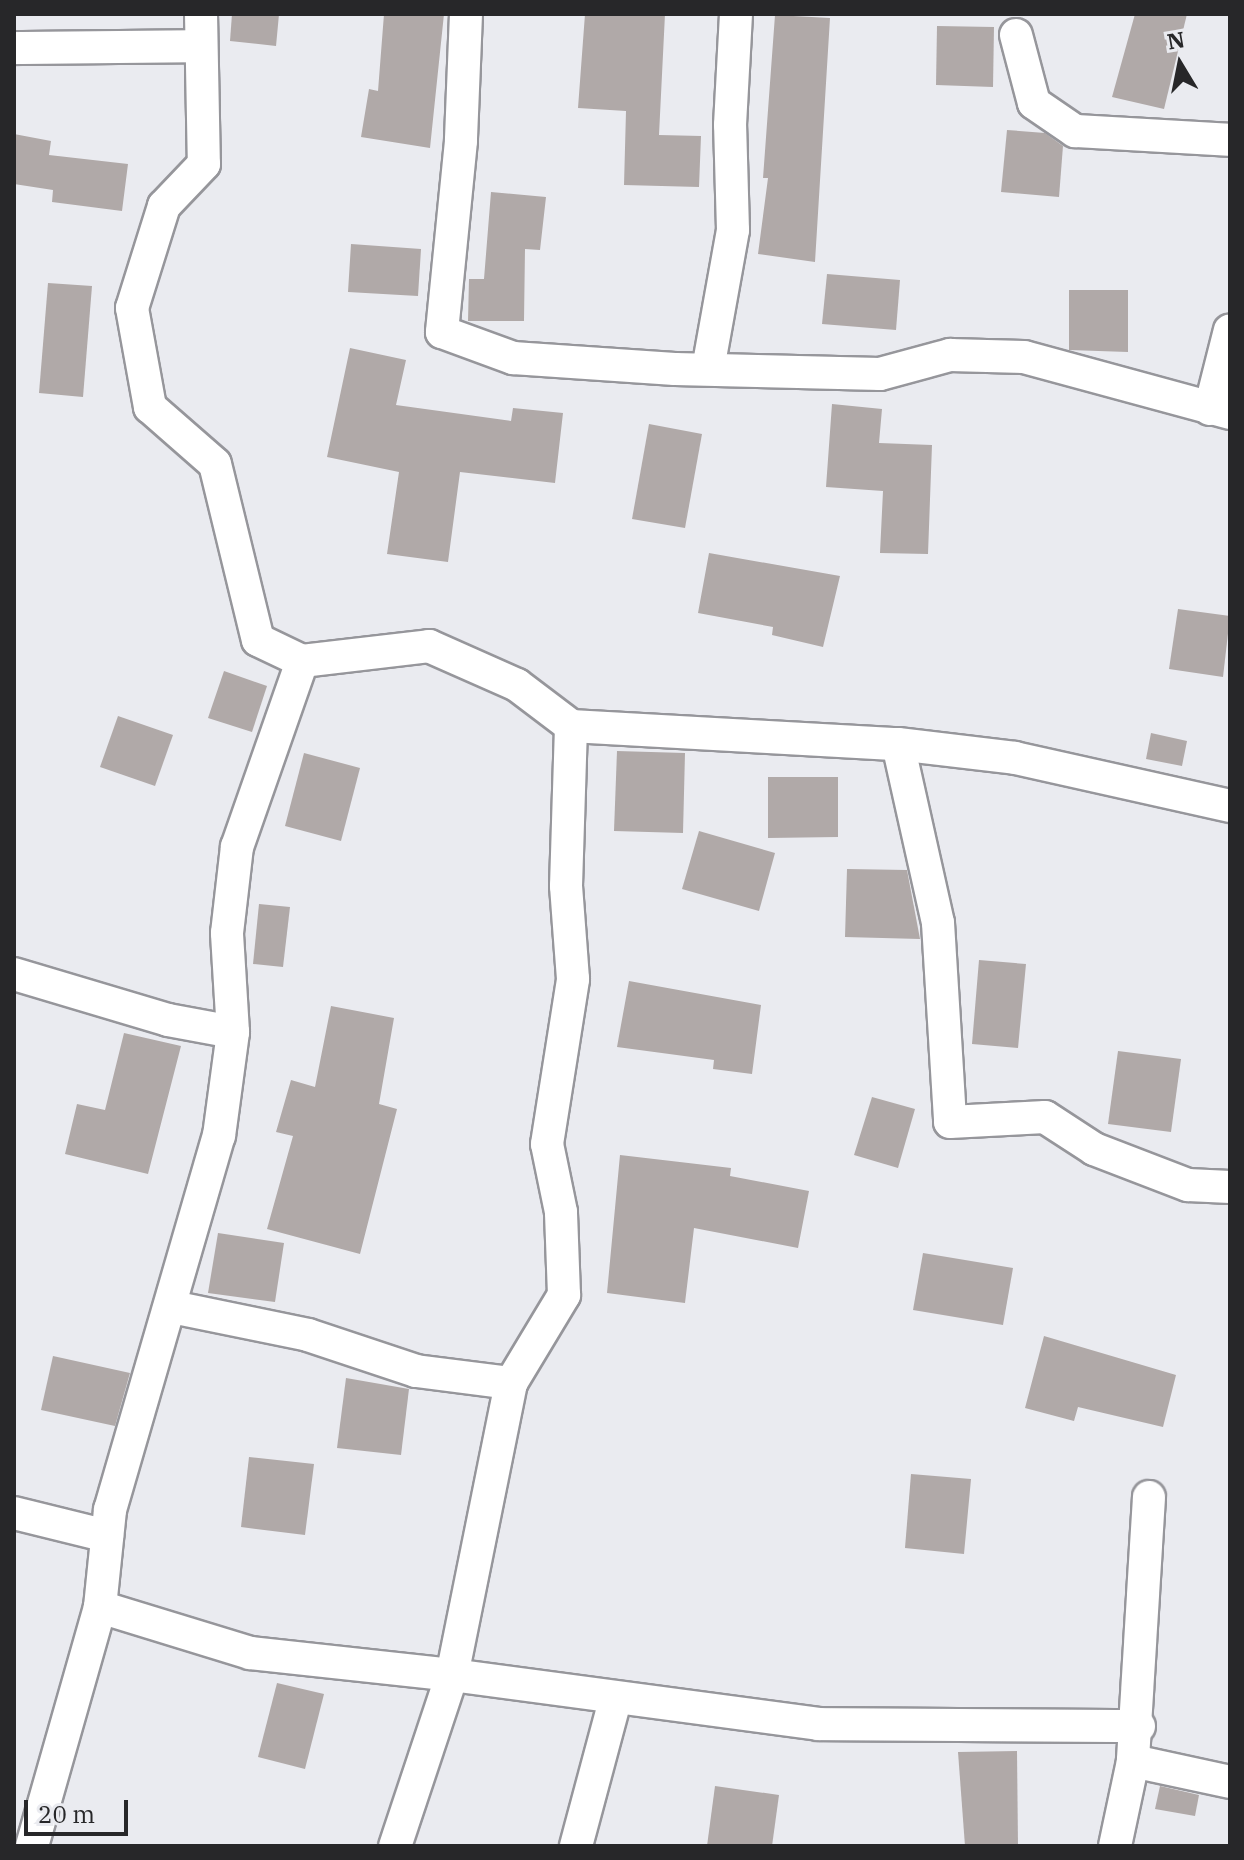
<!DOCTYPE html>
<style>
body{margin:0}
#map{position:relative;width:1244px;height:1860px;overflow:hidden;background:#eaebf0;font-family:"IBM Plex Serif",serif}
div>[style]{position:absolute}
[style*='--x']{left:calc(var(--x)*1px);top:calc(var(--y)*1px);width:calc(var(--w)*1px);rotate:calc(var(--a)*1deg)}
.building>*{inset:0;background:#b0a9a8}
.roads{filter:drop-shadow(2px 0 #96969b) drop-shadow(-2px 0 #96969b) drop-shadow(0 2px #96969b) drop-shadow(0 -2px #96969b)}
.street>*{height:32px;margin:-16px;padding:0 16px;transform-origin:16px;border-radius:16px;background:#fff}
span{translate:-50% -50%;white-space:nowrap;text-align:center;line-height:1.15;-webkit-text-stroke:8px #eaebf0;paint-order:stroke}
.frame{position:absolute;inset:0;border:16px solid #272729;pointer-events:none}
.north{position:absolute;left:1140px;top:24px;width:80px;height:80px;-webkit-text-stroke:6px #eaebf0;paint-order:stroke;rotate:350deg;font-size:22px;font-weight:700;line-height:32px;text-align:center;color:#272729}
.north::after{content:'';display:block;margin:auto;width:28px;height:36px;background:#272729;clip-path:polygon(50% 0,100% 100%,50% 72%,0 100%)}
.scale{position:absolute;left:24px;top:1800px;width:104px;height:36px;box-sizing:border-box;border:4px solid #272729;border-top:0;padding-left:10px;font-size:24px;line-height:28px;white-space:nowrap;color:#272729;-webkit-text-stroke:6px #eaebf0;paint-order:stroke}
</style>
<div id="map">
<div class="building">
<i style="clip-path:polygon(232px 14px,279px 14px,276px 46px,230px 41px)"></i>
<i style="clip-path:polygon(384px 14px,444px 14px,430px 148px,361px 137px,369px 89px,378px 91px)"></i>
<i style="clip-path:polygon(585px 14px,665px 14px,659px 135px,701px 136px,699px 187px,624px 185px,626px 111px,578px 108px)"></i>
<i style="clip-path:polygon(1135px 14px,1187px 14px,1164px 109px,1112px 97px)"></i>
<i style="clip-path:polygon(775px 15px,830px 18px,815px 262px,758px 254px,768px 178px,763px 178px)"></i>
<i style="clip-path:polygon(937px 26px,994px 27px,993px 87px,936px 85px)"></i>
<i style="clip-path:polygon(1007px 130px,1045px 133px,1063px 146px,1059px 197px,1001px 192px)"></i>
<i style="clip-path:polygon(14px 134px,51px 141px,49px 155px,128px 164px,122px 211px,52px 202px,53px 190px,14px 184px)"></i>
<i style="clip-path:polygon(491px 192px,546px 197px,540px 250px,525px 249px,524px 321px,468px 321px,469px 279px,484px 279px)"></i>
<i style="clip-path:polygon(351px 244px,421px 249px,418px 296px,348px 292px)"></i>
<i style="clip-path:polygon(827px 274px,900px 280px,896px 330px,822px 324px)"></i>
<i style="clip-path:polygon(48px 283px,92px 286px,83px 397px,39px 393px)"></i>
<i style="clip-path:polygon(1069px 290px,1128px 290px,1128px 352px,1069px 350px)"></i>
<i style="clip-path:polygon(350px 348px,406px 360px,396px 405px,511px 421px,513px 408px,563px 413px,555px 483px,460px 472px,448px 562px,387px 554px,399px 472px,327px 457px)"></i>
<i style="clip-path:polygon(832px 404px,882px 409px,879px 443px,932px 445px,928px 554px,880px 553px,883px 491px,826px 487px)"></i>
<i style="clip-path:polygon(649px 424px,702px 434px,685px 528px,632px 519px)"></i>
<i style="clip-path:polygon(709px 553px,840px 576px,823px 647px,772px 635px,773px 627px,698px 613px)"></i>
<i style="clip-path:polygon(1178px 609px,1230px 616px,1223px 677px,1169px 669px)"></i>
<i style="clip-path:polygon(224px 671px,267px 686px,252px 732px,208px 718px)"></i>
<i style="clip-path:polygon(118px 716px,173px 735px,155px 786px,100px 767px)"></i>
<i style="clip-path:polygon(1151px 733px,1187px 741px,1182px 766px,1146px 759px)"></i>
<i style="clip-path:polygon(617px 751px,685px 753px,683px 833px,614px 831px)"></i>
<i style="clip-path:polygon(304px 753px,360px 768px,341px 841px,285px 826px)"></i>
<i style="clip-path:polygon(768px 777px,838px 777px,838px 837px,768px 838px)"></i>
<i style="clip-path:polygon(699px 831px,775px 853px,759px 911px,682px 889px)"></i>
<i style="clip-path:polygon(847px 869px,907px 870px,920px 939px,845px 937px)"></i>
<i style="clip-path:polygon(259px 904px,290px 907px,283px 967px,253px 964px)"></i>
<i style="clip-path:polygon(979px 960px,1026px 964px,1018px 1048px,972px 1044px)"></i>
<i style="clip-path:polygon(629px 981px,761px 1005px,752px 1074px,713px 1069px,714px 1060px,617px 1047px)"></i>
<i style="clip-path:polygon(331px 1006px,394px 1018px,379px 1104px,397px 1109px,360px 1254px,267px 1229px,293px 1136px,276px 1132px,291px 1080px,315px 1087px)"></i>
<i style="clip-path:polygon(124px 1033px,181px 1046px,148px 1174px,65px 1154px,77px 1104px,105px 1110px)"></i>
<i style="clip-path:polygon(1118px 1051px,1181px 1059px,1171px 1132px,1108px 1124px)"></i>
<i style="clip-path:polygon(872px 1097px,915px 1109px,898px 1168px,854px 1155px)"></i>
<i style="clip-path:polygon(620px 1155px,731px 1168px,730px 1176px,809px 1191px,798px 1248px,694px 1228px,685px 1303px,607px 1293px)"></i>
<i style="clip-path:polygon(218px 1233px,284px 1243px,275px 1302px,208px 1293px)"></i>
<i style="clip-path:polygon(923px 1253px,1013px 1268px,1003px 1325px,913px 1310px)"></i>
<i style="clip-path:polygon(1044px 1336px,1176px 1375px,1163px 1427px,1078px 1407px,1074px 1421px,1025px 1408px)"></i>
<i style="clip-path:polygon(53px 1356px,130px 1373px,115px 1426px,41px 1410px)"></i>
<i style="clip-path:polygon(346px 1378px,409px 1389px,401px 1455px,337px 1448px)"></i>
<i style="clip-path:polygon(249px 1457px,314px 1464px,305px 1535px,241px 1527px)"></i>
<i style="clip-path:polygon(911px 1474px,971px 1479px,964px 1554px,905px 1548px)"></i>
<i style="clip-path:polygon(277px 1683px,324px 1694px,305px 1769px,258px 1757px)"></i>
<i style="clip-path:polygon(1017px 1751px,1018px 1846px,965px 1846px,958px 1752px)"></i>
<i style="clip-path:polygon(715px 1786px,779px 1795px,772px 1846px,707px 1846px)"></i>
<i style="clip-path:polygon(1160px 1786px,1199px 1795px,1195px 1816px,1155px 1809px)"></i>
</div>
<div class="roads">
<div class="street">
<i style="--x:201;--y:14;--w:150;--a:88.9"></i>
<i style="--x:204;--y:164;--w:58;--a:133.6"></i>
<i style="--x:164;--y:206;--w:107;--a:107.4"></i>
<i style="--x:132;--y:308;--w:101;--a:79.7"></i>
<i style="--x:150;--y:407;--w:86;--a:41.2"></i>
<i style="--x:215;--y:464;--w:181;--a:76.3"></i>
<i style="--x:258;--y:640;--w:49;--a:25.5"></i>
<i style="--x:466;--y:14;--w:127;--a:92.3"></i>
<i style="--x:461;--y:141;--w:192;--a:95.7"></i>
<i style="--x:442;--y:332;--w:76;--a:20.1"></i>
<i style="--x:513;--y:358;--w:162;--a:3.9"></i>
<i style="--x:675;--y:369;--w:205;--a:1.4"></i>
<i style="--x:880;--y:374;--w:73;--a:-15.2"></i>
<i style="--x:950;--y:355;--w:74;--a:1.5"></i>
<i style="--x:1024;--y:357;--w:213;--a:15.2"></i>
<i style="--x:1016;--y:35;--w:70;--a:75.2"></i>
<i style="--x:1034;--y:103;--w:50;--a:34.3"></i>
<i style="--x:1075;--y:131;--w:155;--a:3.3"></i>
<i style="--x:14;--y:48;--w:185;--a:-0.6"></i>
<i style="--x:708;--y:369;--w:141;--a:-79.8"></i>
<i style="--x:733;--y:230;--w:105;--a:-91.6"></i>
<i style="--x:730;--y:125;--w:111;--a:-86.9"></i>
<i style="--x:1210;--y:409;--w:81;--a:-75.8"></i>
<i style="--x:898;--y:744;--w:183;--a:77.4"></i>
<i style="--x:938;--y:923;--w:199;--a:86.5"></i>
<i style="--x:950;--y:1122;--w:95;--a:-3"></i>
<i style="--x:1045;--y:1117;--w:59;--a:33.1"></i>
<i style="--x:1094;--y:1149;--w:101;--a:21"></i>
<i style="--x:1188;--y:1185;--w:42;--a:2.7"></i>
<i style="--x:14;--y:974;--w:161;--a:16.6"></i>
<i style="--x:168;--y:1020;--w:66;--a:10.5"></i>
<i style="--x:172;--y:1307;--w:139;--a:11.6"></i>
<i style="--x:308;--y:1335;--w:114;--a:18.4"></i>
<i style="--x:416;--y:1371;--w:96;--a:7.2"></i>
<i style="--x:511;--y:1383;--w:103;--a:-58.9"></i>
<i style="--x:564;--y:1295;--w:83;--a:-92.1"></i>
<i style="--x:561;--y:1212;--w:69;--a:-101.6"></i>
<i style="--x:547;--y:1144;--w:167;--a:-81"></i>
<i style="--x:573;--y:979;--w:93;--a:-94.3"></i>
<i style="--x:566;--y:886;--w:160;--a:-88.2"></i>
<i style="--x:571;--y:726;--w:327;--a:3.2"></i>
<i style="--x:898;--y:744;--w:118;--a:6.8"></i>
<i style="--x:1015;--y:758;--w:220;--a:12.6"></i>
<i style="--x:511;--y:1383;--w:298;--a:101.4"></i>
<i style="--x:452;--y:1675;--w:369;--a:7.6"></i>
<i style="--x:818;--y:1724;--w:321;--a:0.4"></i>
<i style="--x:1149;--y:1497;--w:264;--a:93.5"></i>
<i style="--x:1133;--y:1761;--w:99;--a:12.2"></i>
<i style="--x:14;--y:1513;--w:96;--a:13.9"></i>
<i style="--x:100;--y:1607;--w:98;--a:-84.1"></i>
<i style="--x:110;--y:1510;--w:390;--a:-73.8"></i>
<i style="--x:219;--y:1136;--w:105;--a:-82.3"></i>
<i style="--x:233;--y:1032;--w:99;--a:-93.5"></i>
<i style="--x:227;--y:933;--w:87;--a:-83.4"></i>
<i style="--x:237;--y:847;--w:197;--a:-70.7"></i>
<i style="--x:302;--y:661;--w:128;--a:-6.7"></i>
<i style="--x:429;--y:646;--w:96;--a:23.9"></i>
<i style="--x:517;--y:685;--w:68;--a:37.2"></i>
<i style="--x:32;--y:1846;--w:248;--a:-74.1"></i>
<i style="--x:100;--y:1607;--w:157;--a:17"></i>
<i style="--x:250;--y:1653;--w:203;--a:6.2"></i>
<i style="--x:452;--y:1675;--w:180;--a:108.4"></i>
<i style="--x:576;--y:1846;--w:151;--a:-75"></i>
<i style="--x:1115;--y:1846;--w:87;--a:-78"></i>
</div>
</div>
<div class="frame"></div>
<div class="north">N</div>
<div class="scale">20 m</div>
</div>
